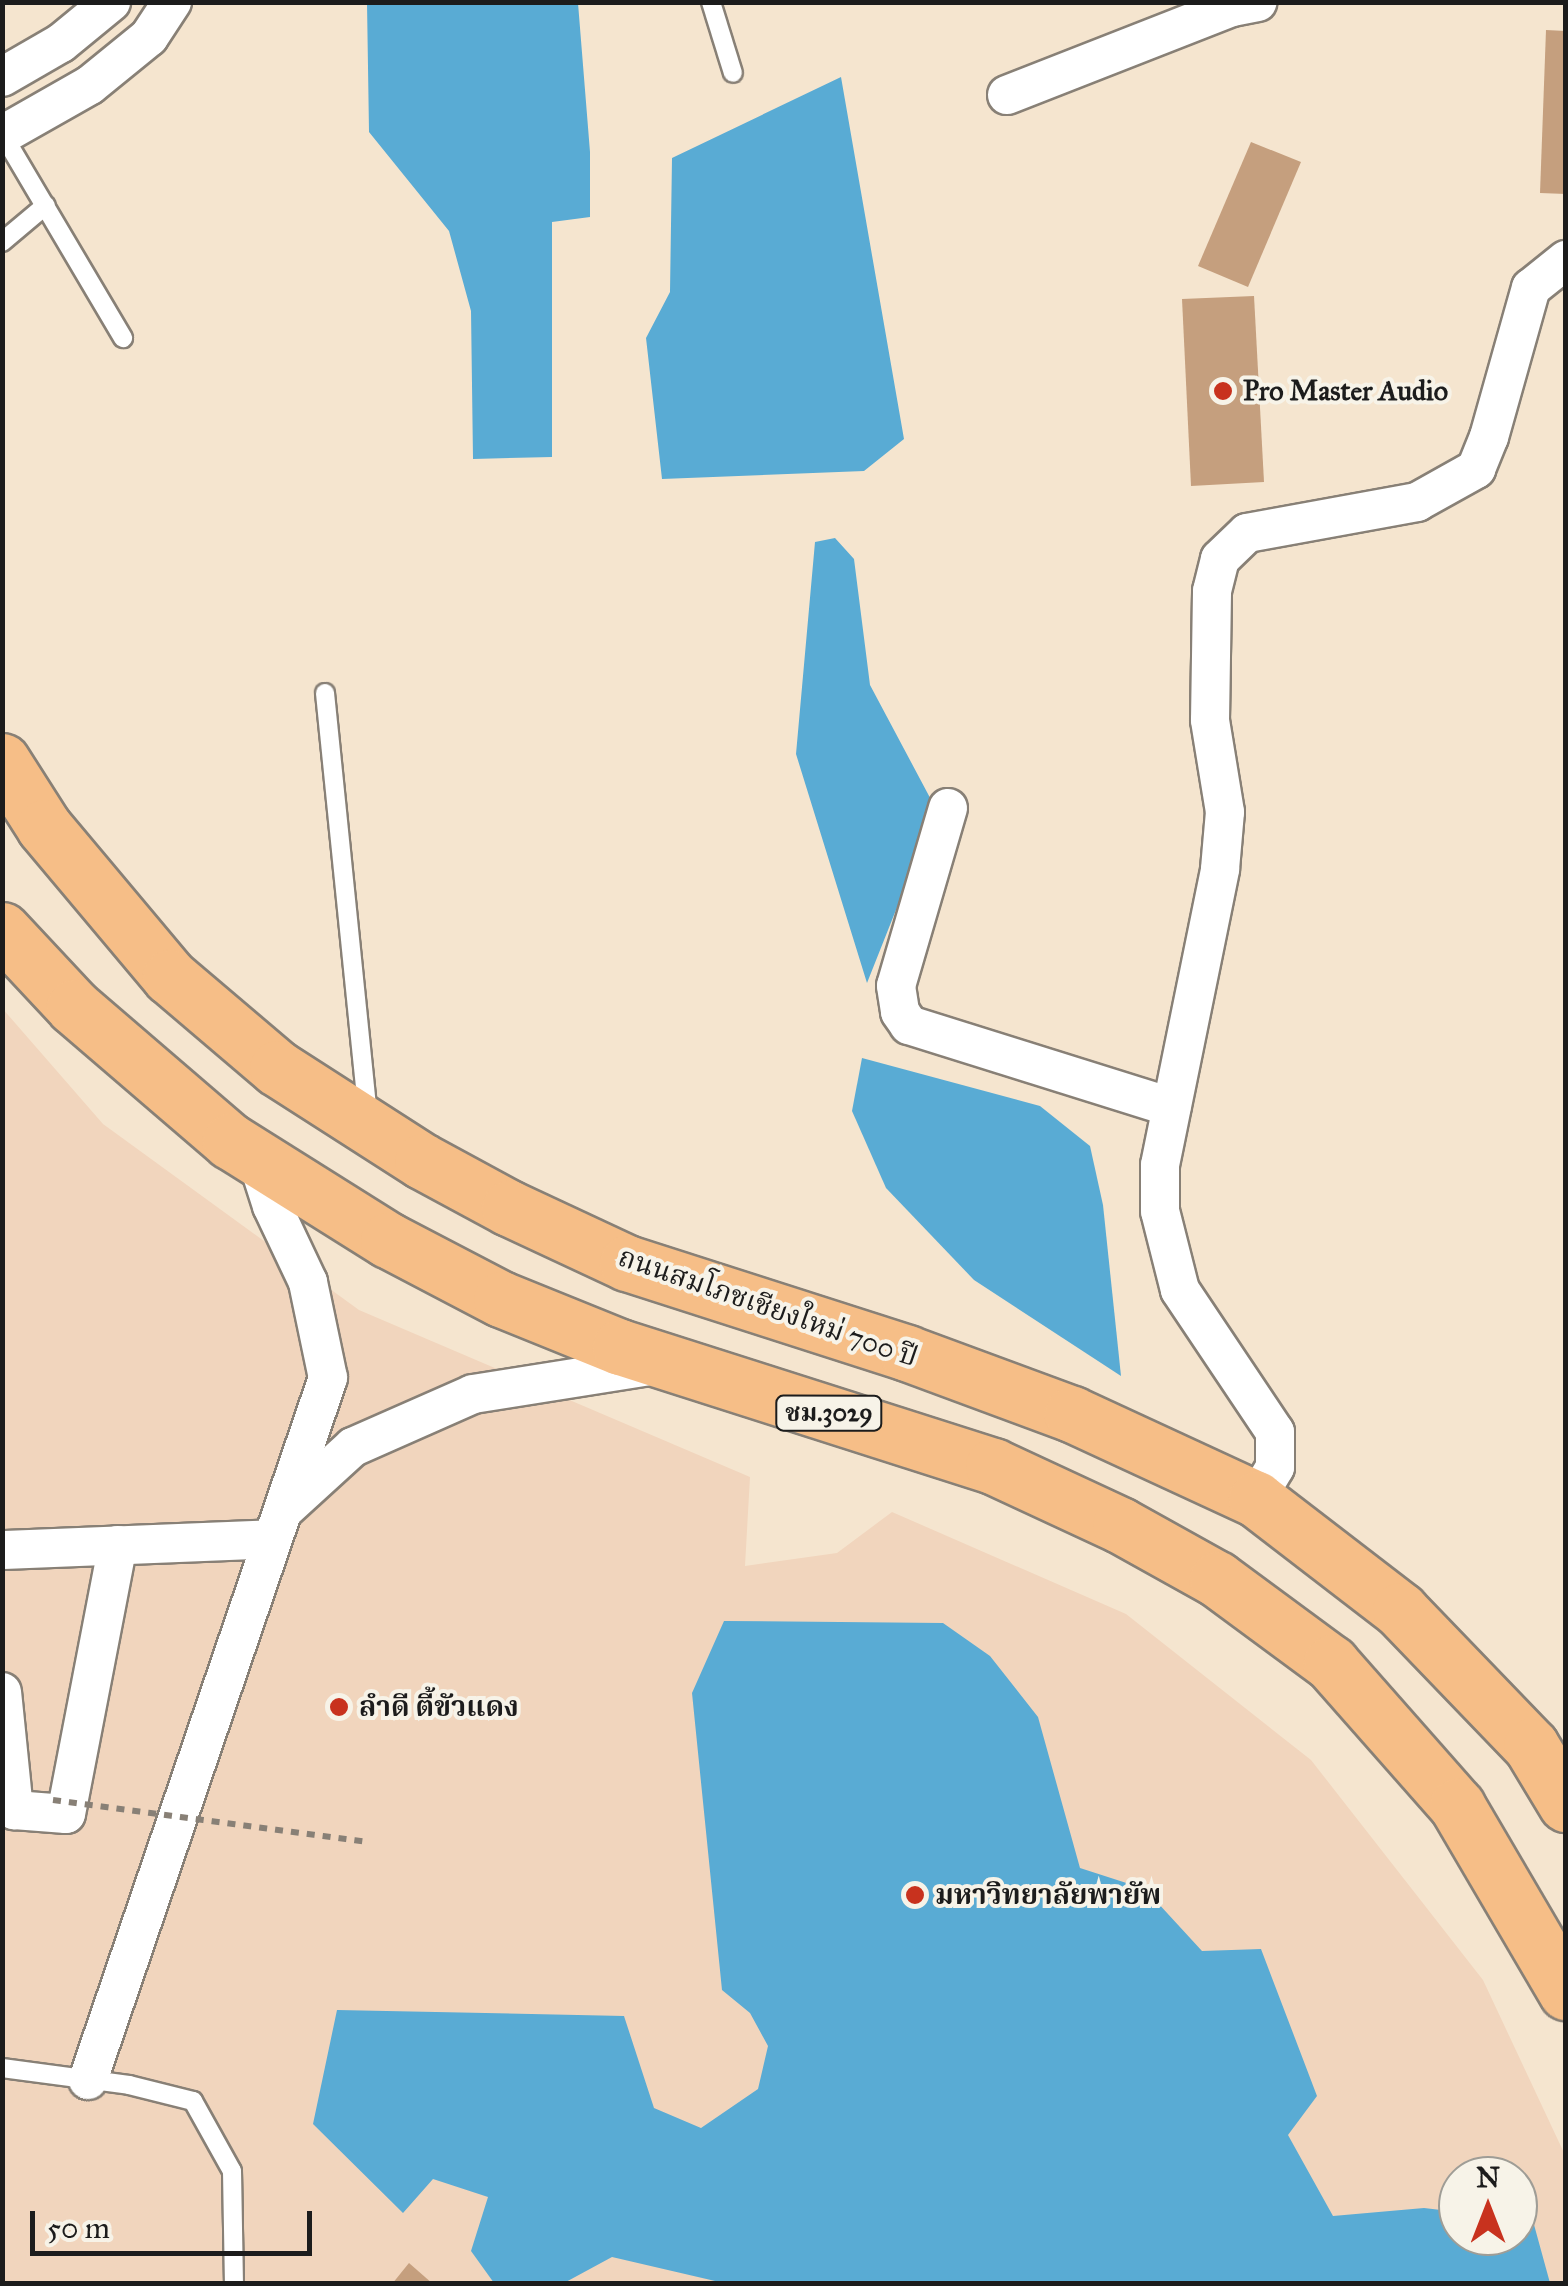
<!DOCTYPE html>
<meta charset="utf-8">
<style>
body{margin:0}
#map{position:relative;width:1568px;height:2286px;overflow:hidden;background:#f5e5cf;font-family:"IM FELL Great Primer","Noto Serif Thai",serif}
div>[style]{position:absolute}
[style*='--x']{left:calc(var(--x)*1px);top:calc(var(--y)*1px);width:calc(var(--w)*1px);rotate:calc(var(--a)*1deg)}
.built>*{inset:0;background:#f1d5bd}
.water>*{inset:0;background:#59abd4}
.building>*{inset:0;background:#c59f7e}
.roads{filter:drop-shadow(2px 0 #888076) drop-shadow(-2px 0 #888076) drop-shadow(0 2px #888076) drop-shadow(0 -2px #888076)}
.lane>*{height:18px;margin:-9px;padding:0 9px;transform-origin:9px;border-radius:9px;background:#fff}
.street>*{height:38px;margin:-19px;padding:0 19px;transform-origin:19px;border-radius:19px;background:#fff}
.primary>*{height:55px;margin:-27.5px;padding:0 27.5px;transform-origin:27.5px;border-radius:27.5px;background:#f6be87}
.path-bridge>*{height:6px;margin-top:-3px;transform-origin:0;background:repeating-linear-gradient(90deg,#888076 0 8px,transparent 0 16px)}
.dots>*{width:28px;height:28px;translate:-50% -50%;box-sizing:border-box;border:5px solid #f7f3e8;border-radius:50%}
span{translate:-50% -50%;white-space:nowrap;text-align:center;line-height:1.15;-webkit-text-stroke:8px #f7f3e8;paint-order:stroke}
.shield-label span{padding:2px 8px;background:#f7f3e8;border:2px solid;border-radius:8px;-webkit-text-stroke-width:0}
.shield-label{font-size:25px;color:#1c1c1c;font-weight:700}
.poi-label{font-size:28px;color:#1c1c1c;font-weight:700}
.left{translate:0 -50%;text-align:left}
.street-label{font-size:28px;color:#1c1c1c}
.frame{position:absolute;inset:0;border:5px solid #1c1c1c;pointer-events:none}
.north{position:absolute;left:1438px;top:2156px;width:100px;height:100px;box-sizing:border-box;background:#f7f3e8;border:2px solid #9f9d96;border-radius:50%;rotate:0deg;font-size:28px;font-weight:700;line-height:40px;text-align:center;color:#1c1c1c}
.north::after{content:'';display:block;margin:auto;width:35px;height:45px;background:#c8321e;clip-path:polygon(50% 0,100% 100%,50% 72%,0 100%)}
.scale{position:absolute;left:30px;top:2211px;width:282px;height:45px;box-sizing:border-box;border:5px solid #1c1c1c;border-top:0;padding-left:12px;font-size:30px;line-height:35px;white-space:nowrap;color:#1c1c1c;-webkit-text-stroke:8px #f7f3e8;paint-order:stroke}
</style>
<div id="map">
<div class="built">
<i style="clip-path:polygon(evenodd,2px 1008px,103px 1124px,359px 1310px,750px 1477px,745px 1566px,837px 1553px,892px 1512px,1126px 1614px,1311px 1760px,1483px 1980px,1565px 2155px,1565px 2283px,3px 2283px,2px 1008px,1458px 2176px,1518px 2176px,1518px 2236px,1458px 2236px,1458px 2176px)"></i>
</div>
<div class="water">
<i style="clip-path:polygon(367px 3px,578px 3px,590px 152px,590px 217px,552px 222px,552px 457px,473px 459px,471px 311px,449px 231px,369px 132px)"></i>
<i style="clip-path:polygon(841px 77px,904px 439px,864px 471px,662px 479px,646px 338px,670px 292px,672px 158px)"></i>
<i style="clip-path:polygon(835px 538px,854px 559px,870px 685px,936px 809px,867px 983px,796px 754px,815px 542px)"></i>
<i style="clip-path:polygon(862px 1058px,1040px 1106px,1090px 1146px,1103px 1205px,1121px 1376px,974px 1280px,886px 1188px,852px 1111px)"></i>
<i style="clip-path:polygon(724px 1621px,943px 1623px,990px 1656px,1038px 1717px,1080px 1868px,1145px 1889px,1202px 1951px,1261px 1949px,1317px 2096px,1288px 2135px,1333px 2216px,1424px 2208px,1458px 2212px,1458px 2236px,1518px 2236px,1518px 2219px,1533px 2221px,1550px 2283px,728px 2284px,612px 2257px,564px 2283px,494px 2283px,471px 2251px,488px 2197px,433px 2179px,403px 2213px,313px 2124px,337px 2010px,624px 2016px,654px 2108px,701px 2128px,758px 2089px,768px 2046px,750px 2013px,722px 1990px,692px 1693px)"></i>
</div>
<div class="building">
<i style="clip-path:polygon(1546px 30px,1566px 31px,1566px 194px,1540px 193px)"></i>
<i style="clip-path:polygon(1251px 142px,1301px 162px,1248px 287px,1198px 266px)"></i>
<i style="clip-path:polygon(1254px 296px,1264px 482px,1191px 486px,1182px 299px)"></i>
<i style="clip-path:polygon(409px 2263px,433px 2284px,392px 2284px)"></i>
</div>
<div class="roads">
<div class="lane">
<i style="--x:711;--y:2;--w:74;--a:72.8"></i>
<i style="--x:3;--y:135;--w:236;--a:59.4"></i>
<i style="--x:2;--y:242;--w:57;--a:-40.1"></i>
<i style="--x:325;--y:693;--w:424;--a:84.2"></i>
<i style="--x:2;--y:2068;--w:128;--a:7.6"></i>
<i style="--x:129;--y:2085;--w:66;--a:14"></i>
<i style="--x:193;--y:2101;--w:80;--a:60.9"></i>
<i style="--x:232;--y:2171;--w:113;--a:89"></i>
</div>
<div class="street">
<i style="--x:2;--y:77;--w:68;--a:-30"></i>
<i style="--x:61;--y:43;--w:65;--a:-39.4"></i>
<i style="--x:1007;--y:95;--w:242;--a:-21.4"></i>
<i style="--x:1232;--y:7;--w:26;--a:-11"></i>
<i style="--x:2;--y:135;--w:101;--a:-29.6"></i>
<i style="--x:90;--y:85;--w:76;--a:-39.1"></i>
<i style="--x:149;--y:37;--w:42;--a:-56.7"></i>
<i style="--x:948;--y:808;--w:185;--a:106.3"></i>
<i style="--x:896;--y:986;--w:26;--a:81"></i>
<i style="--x:900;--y:1012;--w:16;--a:55"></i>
<i style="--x:909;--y:1025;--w:275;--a:17.4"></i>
<i style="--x:1256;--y:1499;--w:37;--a:-59"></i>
<i style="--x:1275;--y:1467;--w:35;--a:-90"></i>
<i style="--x:1275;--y:1432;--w:171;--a:-123.8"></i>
<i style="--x:1180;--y:1290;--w:81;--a:-104.2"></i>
<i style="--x:1160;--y:1211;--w:46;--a:-90"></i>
<i style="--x:1160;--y:1165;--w:302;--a:-78.5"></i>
<i style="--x:1220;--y:869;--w:57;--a:-85"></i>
<i style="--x:1225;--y:812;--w:93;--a:-99.3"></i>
<i style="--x:1210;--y:720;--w:129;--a:-89.1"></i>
<i style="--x:1212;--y:591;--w:33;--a:-76"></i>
<i style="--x:1220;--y:559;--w:37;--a:-44"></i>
<i style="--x:1247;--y:533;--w:173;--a:-10.3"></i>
<i style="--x:1417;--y:502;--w:68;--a:-29.2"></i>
<i style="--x:1476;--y:469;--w:35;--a:-68"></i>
<i style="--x:1489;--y:437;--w:155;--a:-74.3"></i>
<i style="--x:1531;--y:288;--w:45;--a:-38.7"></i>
<i style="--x:285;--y:1509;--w:92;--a:-42.4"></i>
<i style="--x:353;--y:1447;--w:131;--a:-23.8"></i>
<i style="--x:473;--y:1394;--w:192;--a:-9"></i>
<i style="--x:2;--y:1550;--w:270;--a:-2.3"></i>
<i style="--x:2;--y:1692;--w:119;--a:84.2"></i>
<i style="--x:14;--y:1810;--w:52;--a:4.4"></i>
<i style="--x:66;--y:1814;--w:274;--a:-79.1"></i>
<i style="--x:88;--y:2080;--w:742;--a:-71.13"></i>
<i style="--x:328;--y:1378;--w:98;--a:-101.8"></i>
<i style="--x:308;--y:1282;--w:84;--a:-115.3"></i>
<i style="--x:272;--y:1206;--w:52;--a:-107.7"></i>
</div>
<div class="primary">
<i style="--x:2;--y:761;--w:78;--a:57.5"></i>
<i style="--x:44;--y:827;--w:196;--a:50"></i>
<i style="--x:170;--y:977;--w:140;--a:40.4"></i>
<i style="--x:277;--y:1068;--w:172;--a:32.7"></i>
<i style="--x:422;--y:1161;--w:99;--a:28.4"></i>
<i style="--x:509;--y:1208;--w:130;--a:25"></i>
<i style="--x:627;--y:1263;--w:294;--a:17.8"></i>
<i style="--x:907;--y:1353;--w:176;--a:20.3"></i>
<i style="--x:1072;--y:1414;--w:203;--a:24.8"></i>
<i style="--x:1256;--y:1499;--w:182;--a:37.6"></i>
<i style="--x:1400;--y:1610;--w:189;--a:46.1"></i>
<i style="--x:1531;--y:1746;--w:68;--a:58.9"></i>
<i style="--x:2;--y:930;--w:105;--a:46.9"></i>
<i style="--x:74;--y:1007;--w:206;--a:40.7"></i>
<i style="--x:230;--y:1141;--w:186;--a:32.1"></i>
<i style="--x:388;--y:1240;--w:127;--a:27.6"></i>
<i style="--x:501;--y:1299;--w:128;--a:22"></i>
<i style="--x:620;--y:1347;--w:392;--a:17.7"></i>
<i style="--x:993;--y:1466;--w:140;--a:24.9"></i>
<i style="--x:1120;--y:1525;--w:111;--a:29.1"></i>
<i style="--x:1217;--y:1579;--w:142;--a:36.4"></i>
<i style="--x:1331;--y:1663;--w:191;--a:48.6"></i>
<i style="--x:1457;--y:1806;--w:216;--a:59.6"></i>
</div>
</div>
<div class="path-bridge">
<i style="--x:53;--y:1800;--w:316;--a:7.6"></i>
</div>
<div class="dots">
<i style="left:1223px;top:391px;background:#c8321e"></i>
<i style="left:339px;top:1707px;background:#c8321e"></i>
<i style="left:915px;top:1895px;background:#c8321e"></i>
</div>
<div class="shield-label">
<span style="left:829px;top:1413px">ชม.3029</span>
</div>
<div class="poi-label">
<span class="left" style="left:1243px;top:391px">Pro Master Audio</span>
<span class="left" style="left:359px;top:1707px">ลำดี ตี้ขัวแดง</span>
<span class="left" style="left:935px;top:1895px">มหาวิทยาลัยพายัพ</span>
</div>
<div class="street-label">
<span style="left:768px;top:1307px;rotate:19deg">ถนนสมโภชเชียงใหม่ 700 ปี</span>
</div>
<div class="frame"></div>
<div class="north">N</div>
<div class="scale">50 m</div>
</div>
